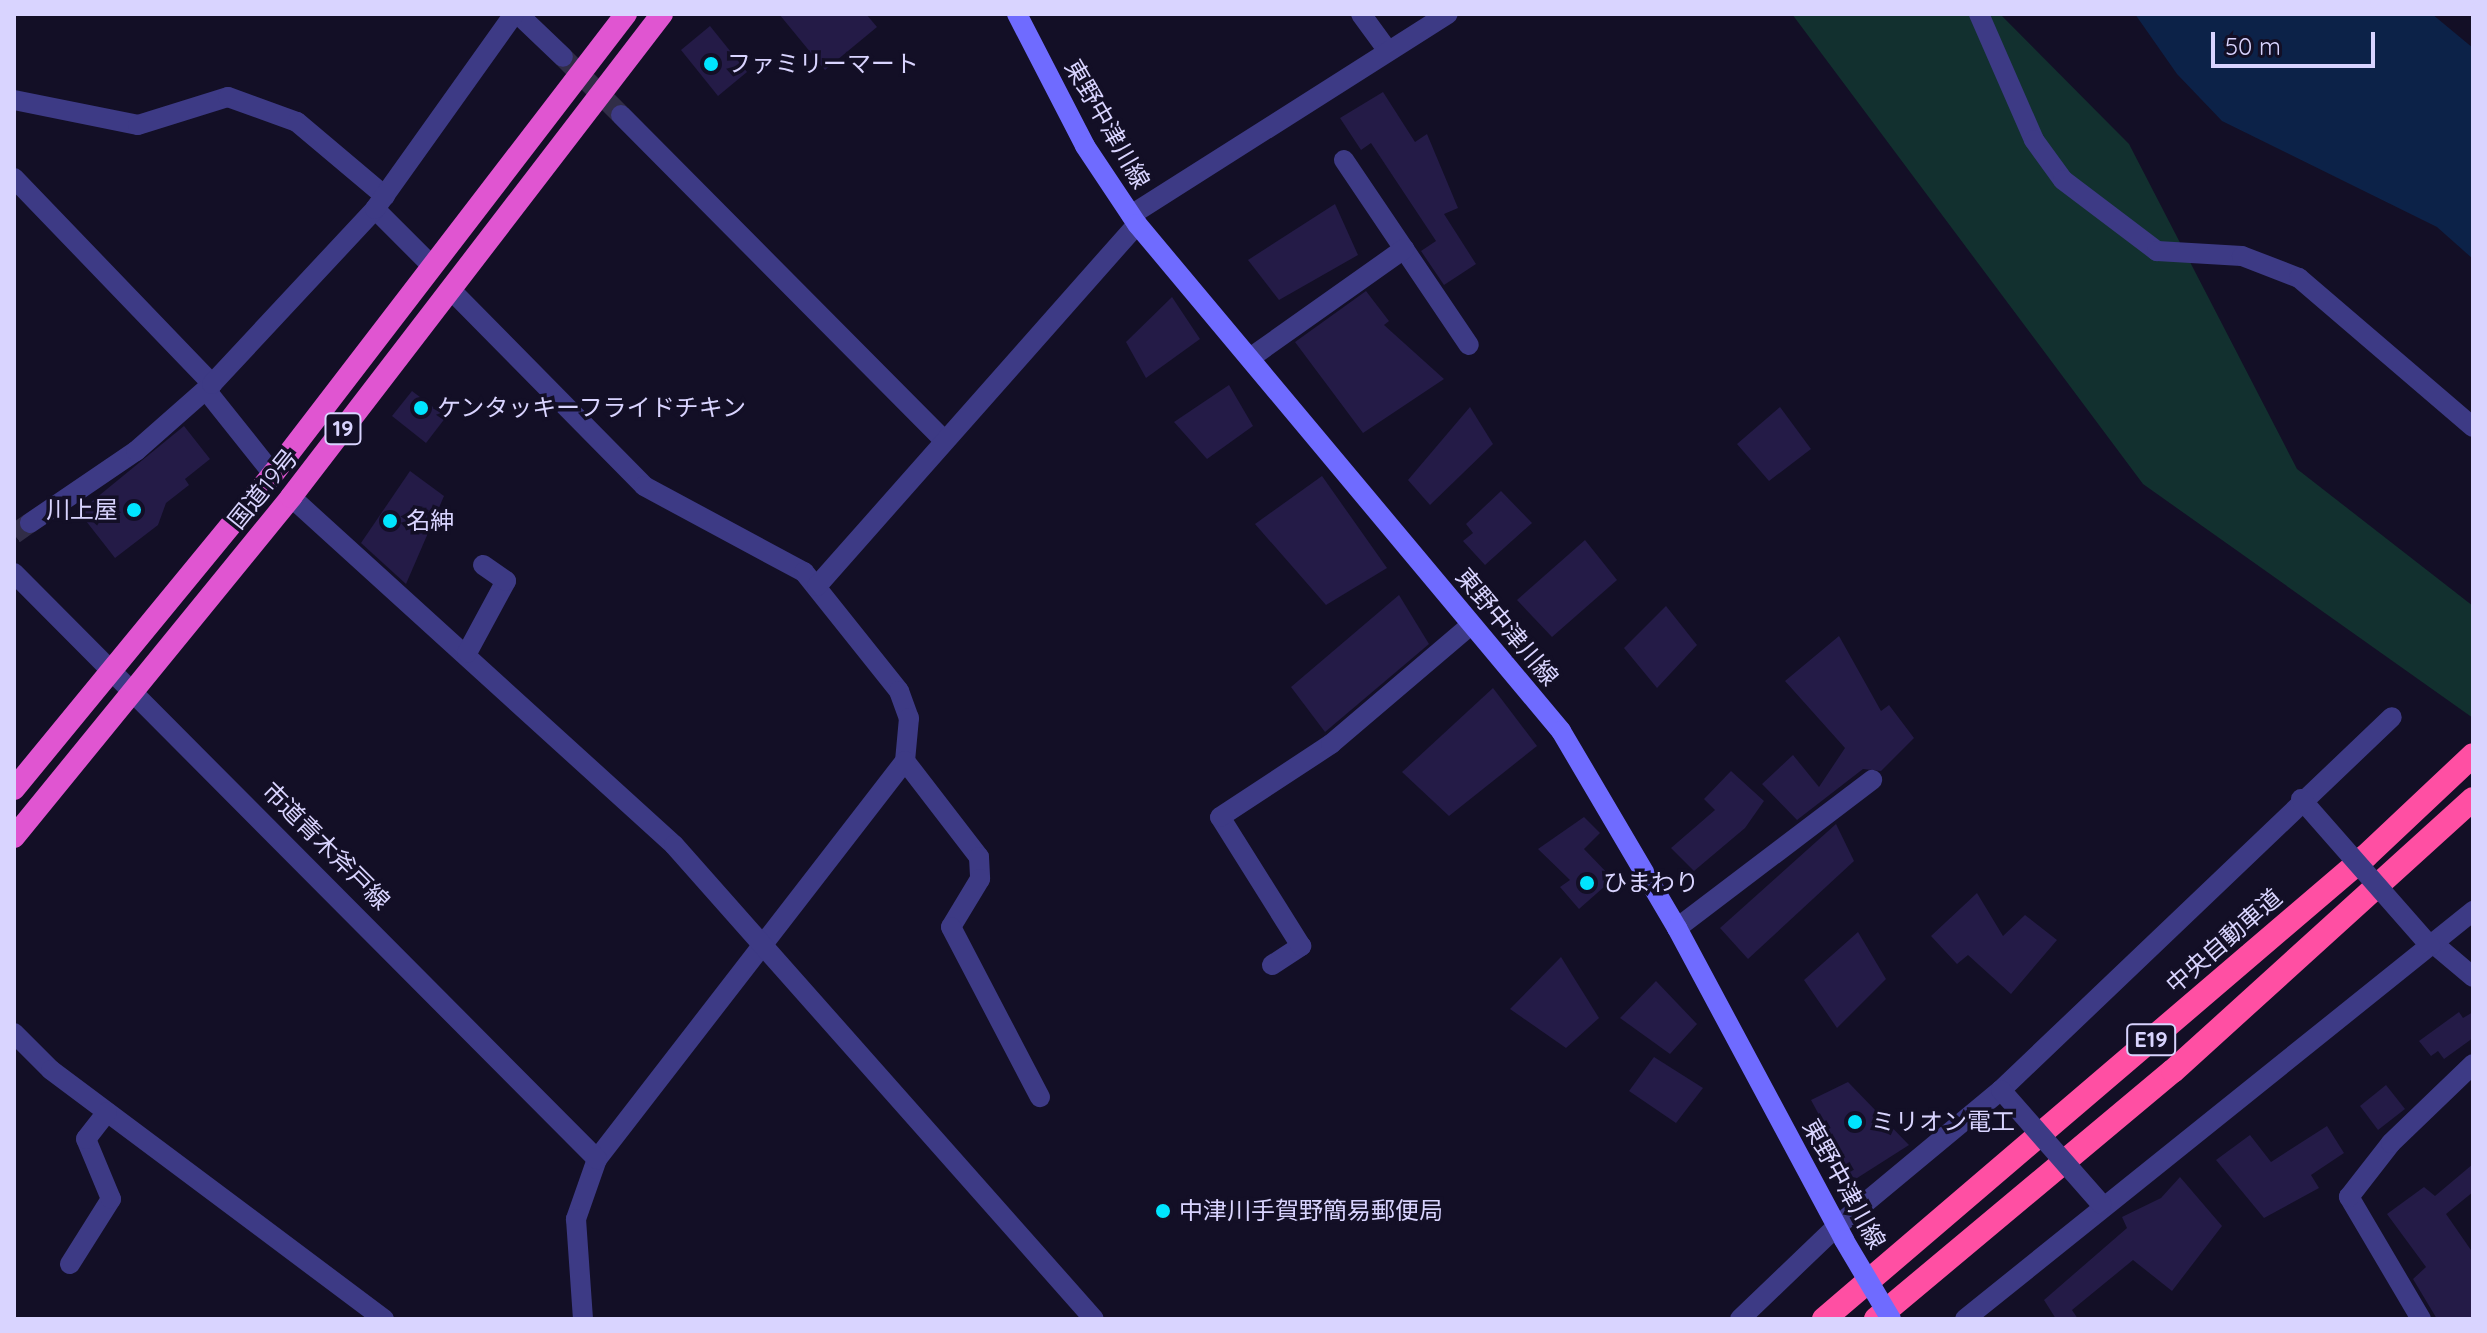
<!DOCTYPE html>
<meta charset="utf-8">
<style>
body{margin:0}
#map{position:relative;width:2487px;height:1333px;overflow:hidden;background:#130f26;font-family:Quicksand,"Noto Sans JP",sans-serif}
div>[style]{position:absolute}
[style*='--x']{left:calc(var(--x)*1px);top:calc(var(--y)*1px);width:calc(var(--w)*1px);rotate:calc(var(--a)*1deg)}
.green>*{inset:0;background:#12302f}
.water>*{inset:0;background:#0c2248}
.building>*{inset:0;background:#241b47}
.minor-tunnel>*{height:20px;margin-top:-10px;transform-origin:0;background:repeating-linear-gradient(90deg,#312d47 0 20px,transparent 0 30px)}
.minor>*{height:20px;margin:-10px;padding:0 10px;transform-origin:10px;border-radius:10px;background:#3d3a85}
.tertiary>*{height:20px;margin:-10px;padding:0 10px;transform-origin:10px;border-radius:10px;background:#3d3a85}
.secondary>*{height:20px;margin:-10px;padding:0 10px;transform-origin:10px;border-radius:10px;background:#6f6bff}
.trunk>*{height:22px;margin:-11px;padding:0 11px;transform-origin:11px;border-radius:11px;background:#e055d1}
.motorway>*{height:24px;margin:-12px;padding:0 12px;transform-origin:12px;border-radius:12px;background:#ff4fa3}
.minor-bridge>*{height:20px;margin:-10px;padding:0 10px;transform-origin:10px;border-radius:10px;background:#3d3a85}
.secondary-bridge>*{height:20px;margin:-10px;padding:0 10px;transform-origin:10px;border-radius:10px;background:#6f6bff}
.dots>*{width:22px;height:22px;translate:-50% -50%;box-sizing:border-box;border:4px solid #130f26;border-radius:50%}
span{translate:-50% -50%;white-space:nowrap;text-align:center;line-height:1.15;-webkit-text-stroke:7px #130f26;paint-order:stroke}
.shield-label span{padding:2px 6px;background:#130f26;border:2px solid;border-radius:6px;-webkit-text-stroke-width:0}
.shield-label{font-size:22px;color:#d9d4ff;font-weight:700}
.poi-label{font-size:24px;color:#d9d4ff}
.left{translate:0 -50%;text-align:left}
.right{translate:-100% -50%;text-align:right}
.street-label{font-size:24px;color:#d9d4ff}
.frame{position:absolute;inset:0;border:16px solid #d9d4ff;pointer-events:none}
.scale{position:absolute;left:2211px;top:32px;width:164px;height:36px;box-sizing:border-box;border:4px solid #d9d4ff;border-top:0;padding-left:10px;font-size:24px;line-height:28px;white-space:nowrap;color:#d9d4ff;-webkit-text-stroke:6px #130f26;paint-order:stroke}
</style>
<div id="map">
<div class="green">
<i style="clip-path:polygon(1792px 14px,2000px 14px,2129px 144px,2297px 469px,2473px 606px,2473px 718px,2143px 484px)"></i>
</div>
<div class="water">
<i style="clip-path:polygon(2135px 14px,2432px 14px,2473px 48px,2473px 259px,2437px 227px,2222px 121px,2177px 74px)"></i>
</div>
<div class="building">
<i style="clip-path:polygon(779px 14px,866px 14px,877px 27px,825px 70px)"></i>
<i style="clip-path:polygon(710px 26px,747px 72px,718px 96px,681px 50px)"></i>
<i style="clip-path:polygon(1383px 92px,1415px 142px,1427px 134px,1458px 208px,1444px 214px,1476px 264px,1444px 285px,1421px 251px,1436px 241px,1371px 143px,1361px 150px,1340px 118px)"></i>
<i style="clip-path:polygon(1335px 204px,1358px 255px,1279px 300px,1248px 260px)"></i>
<i style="clip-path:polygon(1366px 291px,1389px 321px,1384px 325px,1444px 379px,1363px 433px,1295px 342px)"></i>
<i style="clip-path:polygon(1172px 297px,1200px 339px,1146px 378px,1126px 342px)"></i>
<i style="clip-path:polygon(1229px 385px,1253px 426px,1207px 459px,1174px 422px)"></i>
<i style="clip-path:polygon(412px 391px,446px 417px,426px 443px,392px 416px)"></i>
<i style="clip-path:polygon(1470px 407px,1493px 444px,1430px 505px,1408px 480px)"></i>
<i style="clip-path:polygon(1780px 407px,1811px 449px,1769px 481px,1737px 444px)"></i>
<i style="clip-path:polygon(184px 426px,210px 459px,185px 479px,189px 485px,166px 503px,158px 525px,115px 558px,79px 512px)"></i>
<i style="clip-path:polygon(410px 471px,444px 496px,406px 584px,361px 543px)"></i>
<i style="clip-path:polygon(1322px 476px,1387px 568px,1326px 605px,1255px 524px)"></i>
<i style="clip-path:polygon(1501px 491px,1532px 523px,1485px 565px,1463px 541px,1473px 533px,1466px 524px)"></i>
<i style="clip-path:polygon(1585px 540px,1617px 580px,1552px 637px,1517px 600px)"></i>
<i style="clip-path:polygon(1399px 595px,1429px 644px,1325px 732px,1291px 687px)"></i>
<i style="clip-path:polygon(1666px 606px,1697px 645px,1657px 688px,1624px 648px)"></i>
<i style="clip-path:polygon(1839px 636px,1881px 711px,1889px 705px,1914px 738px,1881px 771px,1863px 769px,1797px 820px,1762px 784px,1793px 755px,1819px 787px,1845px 748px,1785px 681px)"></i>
<i style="clip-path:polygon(1493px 688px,1537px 746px,1449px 816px,1402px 772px)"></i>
<i style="clip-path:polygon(1731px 771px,1764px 801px,1745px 828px,1694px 871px,1671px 848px,1715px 810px,1704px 799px)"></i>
<i style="clip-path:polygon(1584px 817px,1600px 833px,1584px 849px,1613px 879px,1579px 909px,1560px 887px,1570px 880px,1538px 849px)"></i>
<i style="clip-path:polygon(1836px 824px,1854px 861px,1748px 959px,1720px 928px)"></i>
<i style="clip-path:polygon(1977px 893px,2003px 936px,2025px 915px,2057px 940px,2011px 994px,1968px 955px,1957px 964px,1931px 936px)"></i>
<i style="clip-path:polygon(1858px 932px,1886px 979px,1837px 1028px,1804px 980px)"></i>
<i style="clip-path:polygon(1561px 957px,1599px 1018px,1566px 1048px,1510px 1009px)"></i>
<i style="clip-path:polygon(1656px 981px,1697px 1024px,1670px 1054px,1620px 1018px)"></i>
<i style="clip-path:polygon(2459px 1012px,2463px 1018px,2473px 1012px,2473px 1038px,2444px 1059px,2438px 1051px,2431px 1056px,2419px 1041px)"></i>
<i style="clip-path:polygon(1654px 1057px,1703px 1088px,1676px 1123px,1629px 1091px)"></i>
<i style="clip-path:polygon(1848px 1082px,1909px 1145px,1854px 1180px,1811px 1100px)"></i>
<i style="clip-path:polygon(2386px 1085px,2405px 1109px,2378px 1130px,2360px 1106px)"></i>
<i style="clip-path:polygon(2327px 1126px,2344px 1153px,2311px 1175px,2319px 1188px,2264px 1218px,2216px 1160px,2250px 1135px,2271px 1162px)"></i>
<i style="clip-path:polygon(2473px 1164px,2473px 1192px,2446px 1214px,2473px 1253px,2473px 1319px,2437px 1319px,2413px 1279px,2426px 1267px,2387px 1214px,2424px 1187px,2435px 1196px)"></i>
<i style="clip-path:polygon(2180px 1177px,2222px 1226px,2172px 1291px,2133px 1260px,2072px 1310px,2078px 1319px,2056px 1319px,2044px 1300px,2127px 1228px,2122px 1217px,2161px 1198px)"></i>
</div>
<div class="minor-tunnel">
<i style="--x:563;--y:57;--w:82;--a:45"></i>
<i style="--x:14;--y:534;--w:19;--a:-35"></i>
</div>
<div class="minor">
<i style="--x:518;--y:14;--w:62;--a:43.7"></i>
<i style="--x:1361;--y:14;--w:46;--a:53.9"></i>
<i style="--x:1979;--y:14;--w:137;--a:66.4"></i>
<i style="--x:2034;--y:140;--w:49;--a:54.1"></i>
<i style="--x:2063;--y:180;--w:118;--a:37.1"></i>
<i style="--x:2157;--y:251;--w:85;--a:3.4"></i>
<i style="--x:2242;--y:256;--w:61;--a:21.1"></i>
<i style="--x:2299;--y:278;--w:229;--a:40.6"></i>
<i style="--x:14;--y:100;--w:126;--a:11.4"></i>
<i style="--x:138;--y:125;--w:94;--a:-17.3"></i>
<i style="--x:228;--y:97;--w:73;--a:19.9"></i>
<i style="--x:297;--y:122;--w:115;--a:40.1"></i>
<i style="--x:621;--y:115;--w:454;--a:45.2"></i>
<i style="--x:1344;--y:160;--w:223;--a:56"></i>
<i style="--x:14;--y:178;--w:286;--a:46.1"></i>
<i style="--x:375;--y:209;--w:79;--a:45"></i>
<i style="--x:1131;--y:215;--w:375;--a:-32.4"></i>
<i style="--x:451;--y:290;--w:275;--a:45.4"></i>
<i style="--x:644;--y:486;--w:182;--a:28.3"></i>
<i style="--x:804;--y:572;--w:152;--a:51.4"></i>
<i style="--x:899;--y:691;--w:29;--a:70"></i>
<i style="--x:909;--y:718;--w:43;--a:95.3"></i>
<i style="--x:905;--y:761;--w:503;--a:127.74"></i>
<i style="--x:597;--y:1159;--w:64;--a:109.3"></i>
<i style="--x:576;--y:1219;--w:100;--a:86"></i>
<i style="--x:1250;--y:358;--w:189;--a:-35.3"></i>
<i style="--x:206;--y:390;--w:107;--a:51.4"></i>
<i style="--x:291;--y:497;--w:517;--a:42.26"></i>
<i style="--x:674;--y:845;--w:633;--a:48.46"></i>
<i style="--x:30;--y:523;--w:128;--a:-34.2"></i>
<i style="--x:136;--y:451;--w:101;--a:-41.4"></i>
<i style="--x:212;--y:384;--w:239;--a:-47"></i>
<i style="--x:375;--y:209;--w:239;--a:-54.5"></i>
<i style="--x:817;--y:586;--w:483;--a:-48.5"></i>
<i style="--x:467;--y:653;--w:82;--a:-61.6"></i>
<i style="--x:506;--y:581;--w:28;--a:-145"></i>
<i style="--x:905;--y:761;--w:121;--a:52.4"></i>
<i style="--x:979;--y:857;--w:22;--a:87"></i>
<i style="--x:980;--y:879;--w:56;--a:121.1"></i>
<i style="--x:951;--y:927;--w:192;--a:62.4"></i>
<i style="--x:1677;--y:928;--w:245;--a:-37.2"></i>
<i style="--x:2434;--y:944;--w:51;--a:40.2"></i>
<i style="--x:1272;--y:965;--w:35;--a:-33"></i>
<i style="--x:1301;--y:946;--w:152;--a:-122.1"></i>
<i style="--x:1220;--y:817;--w:133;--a:-33.3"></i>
<i style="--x:1331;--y:744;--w:184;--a:-40.4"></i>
<i style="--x:14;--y:1033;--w:52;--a:45"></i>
<i style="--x:51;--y:1070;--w:416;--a:36.8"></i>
<i style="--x:70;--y:1264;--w:77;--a:-57.8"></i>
<i style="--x:111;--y:1199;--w:65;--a:-112.6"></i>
<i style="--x:86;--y:1139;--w:34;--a:-52"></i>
<i style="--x:1740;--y:1319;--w:133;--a:-43.8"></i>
<i style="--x:1836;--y:1227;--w:214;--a:-39.7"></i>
<i style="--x:2001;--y:1090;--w:540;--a:-43.65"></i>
<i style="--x:1965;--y:1319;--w:652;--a:-38.77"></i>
<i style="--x:2421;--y:1319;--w:142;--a:-120.5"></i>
<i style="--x:2349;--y:1197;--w:68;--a:-52.1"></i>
<i style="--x:2391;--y:1143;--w:114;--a:-43.9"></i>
</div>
<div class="tertiary">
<i style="--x:14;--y:573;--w:827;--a:45.15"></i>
</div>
<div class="secondary">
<i style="--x:1017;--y:14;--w:148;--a:62.7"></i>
<i style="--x:1085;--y:146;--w:94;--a:56.3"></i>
<i style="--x:1137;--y:224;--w:661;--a:50.09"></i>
<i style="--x:1561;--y:731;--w:229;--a:59.5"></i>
<i style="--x:1677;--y:928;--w:354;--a:61.8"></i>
</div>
<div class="trunk">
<i style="--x:14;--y:789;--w:408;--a:-50.6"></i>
<i style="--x:273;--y:474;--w:580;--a:-52.5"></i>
<i style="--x:14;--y:837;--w:439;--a:-50.8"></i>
<i style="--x:291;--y:497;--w:609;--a:-52.47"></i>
</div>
<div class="motorway">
<i style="--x:1824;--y:1319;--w:713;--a:-40.51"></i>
<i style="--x:2366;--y:856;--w:147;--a:-43.3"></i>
<i style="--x:1876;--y:1319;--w:387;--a:-39.9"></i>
<i style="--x:2173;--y:1071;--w:405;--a:-42.2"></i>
</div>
<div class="minor-bridge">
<i style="--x:2301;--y:799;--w:196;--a:48.7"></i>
<i style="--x:2001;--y:1090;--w:152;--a:48.7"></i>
</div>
<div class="secondary-bridge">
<i style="--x:1844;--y:1240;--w:92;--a:59.3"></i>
</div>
<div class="dots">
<i style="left:711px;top:64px;background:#00e5ff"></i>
<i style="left:421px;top:408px;background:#00e5ff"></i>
<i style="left:134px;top:510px;background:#00e5ff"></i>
<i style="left:390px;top:521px;background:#00e5ff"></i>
<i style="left:1587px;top:883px;background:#00e5ff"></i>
<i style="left:1855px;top:1122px;background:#00e5ff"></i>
<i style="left:1163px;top:1211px;background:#00e5ff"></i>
</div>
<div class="shield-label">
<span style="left:343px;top:429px">19</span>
<span style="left:2151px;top:1040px">E19</span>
</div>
<div class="poi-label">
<span class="left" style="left:727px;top:64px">ファミリーマート</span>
<span class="left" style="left:437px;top:408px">ケンタッキーフライドチキン</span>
<span class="right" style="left:118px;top:510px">川上屋</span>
<span class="left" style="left:406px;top:521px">名紳</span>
<span class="left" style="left:1603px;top:883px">ひまわり</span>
<span class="left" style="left:1871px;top:1122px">ミリオン電工</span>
<span class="left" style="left:1179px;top:1211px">中津川手賀野簡易郵便局</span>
</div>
<div class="street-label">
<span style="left:1107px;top:124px;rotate:60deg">東野中津川線</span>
<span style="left:263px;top:489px;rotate:-51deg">国道19号</span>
<span style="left:1507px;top:627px;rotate:50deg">東野中津川線</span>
<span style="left:326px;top:846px;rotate:45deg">市道青木斧戸線</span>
<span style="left:2224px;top:941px;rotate:-41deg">中央自動車道</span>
<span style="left:1844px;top:1184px;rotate:61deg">東野中津川線</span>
</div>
<div class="frame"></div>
<div class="scale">50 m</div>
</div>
